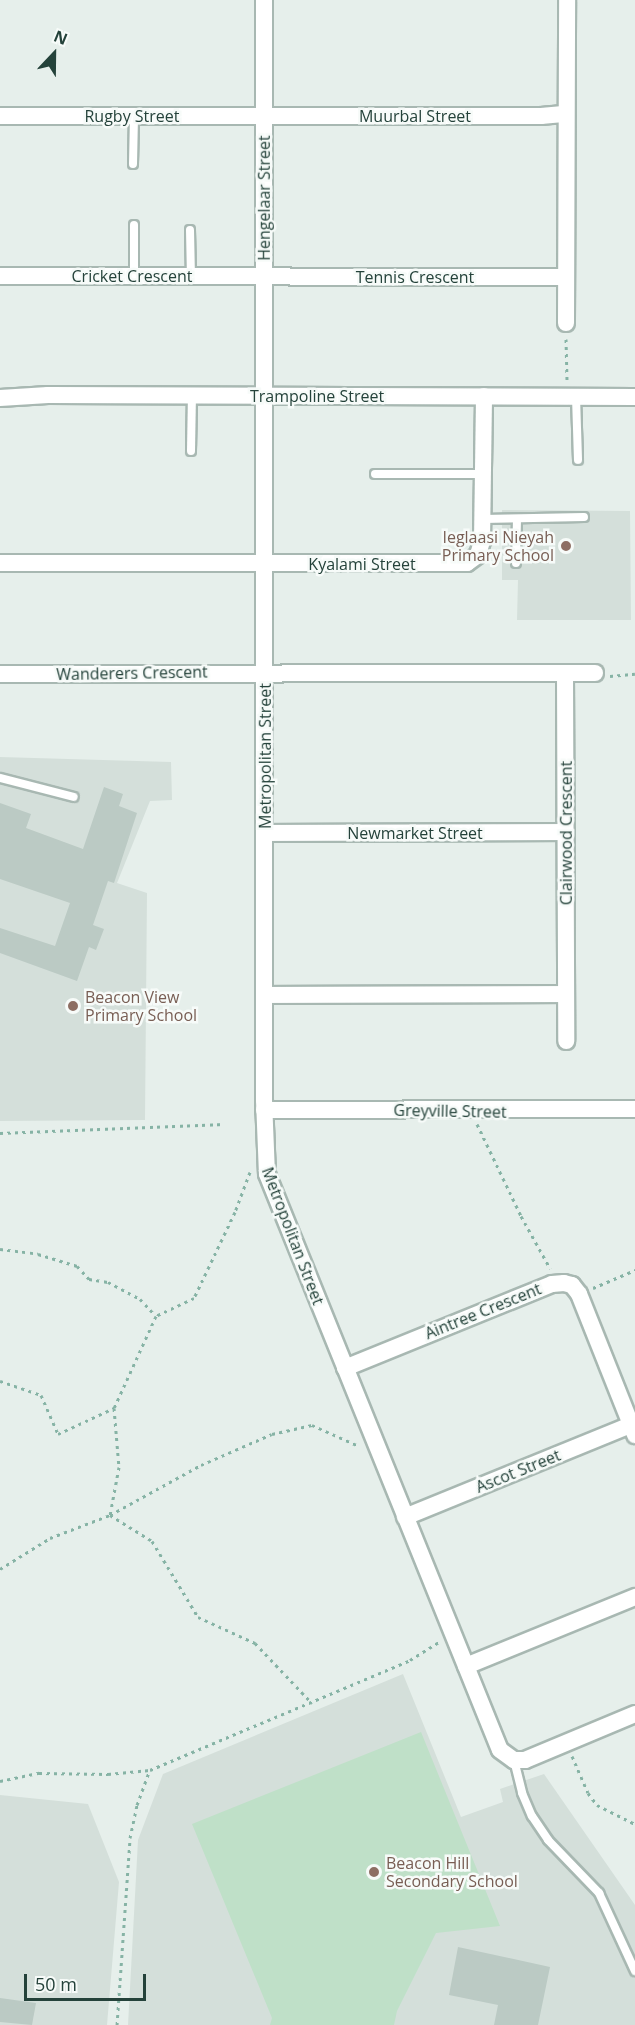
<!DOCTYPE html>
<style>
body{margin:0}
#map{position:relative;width:635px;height:2025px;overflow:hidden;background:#e6efeb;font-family:"Open Sans",sans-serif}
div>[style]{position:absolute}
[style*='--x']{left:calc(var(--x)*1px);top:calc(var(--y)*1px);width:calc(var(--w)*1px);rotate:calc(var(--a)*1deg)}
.built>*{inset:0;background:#d4dfda}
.green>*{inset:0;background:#bfe0c8}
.building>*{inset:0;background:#bbcac4}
.path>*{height:3px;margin-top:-1.5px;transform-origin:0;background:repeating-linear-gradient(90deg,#86b3a5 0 3px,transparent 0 7.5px)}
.roads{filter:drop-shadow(2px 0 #a8b8b2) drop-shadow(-2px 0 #a8b8b2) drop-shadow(0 2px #a8b8b2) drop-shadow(0 -2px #a8b8b2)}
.service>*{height:8px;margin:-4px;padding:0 4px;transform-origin:4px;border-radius:4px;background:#fff}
.minor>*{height:16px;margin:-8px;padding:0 8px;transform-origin:8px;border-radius:8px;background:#fff}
.dots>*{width:16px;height:16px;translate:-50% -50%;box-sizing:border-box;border:3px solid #f7fbf9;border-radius:50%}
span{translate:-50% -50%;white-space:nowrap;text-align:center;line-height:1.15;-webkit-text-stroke:5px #f7fbf9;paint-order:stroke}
.street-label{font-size:16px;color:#24423a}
.education-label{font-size:16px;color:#785e54}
.right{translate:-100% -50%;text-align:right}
.left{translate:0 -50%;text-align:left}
.north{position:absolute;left:24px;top:24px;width:60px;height:60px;-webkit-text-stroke:4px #f7fbf9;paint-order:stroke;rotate:22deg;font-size:16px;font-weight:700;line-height:24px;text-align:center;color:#24423a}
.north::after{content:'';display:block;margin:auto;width:21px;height:27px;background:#24423a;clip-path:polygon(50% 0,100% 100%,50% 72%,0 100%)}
.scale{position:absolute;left:24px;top:1974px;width:122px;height:27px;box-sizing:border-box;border:3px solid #24423a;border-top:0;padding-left:8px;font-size:18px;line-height:21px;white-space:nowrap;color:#24423a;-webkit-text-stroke:4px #f7fbf9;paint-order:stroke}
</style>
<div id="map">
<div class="built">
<i style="clip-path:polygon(502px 510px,630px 511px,631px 620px,517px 620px,518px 580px,502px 580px)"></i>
<i style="clip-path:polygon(0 757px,171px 762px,172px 800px,150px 801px,117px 883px,147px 893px,145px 1120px,0 1121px)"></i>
<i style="clip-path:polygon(403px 1674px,461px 1817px,503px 1802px,500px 1789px,544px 1774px,635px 1905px,635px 2025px,128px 2025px,138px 1840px,163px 1774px)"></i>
<i style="clip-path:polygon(0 1795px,88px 1804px,119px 1882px,107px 2025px,0 2025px)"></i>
</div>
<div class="green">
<i style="clip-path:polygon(421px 1732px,500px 1926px,436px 1933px,397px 2011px,394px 2025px,270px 2025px,272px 2018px,192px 1824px)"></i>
</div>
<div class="building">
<i style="clip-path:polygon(104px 787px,123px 794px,119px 806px,137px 813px,114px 883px,108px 881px,93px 925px,104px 929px,96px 950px,89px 947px,77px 981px,0 953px,0 928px,55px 946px,70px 903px,0 879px,0 803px,31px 814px,26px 828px,83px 849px)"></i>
<i style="clip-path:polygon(458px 1947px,550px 1967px,538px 2025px,494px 2025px,498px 2005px,449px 1995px)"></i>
<i style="clip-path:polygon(0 1998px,36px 2003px,32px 2025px,0 2022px)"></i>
</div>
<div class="path">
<i style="--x:566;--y:339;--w:41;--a:88.6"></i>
<i style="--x:610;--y:676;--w:25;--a:-5"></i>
<i style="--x:477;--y:1124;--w:102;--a:64.4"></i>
<i style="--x:521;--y:1216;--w:60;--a:60.9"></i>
<i style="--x:0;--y:1133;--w:225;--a:-2.3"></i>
<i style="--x:250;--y:1172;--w:43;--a:110.6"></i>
<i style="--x:235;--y:1212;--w:95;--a:115.5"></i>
<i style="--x:194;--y:1298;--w:42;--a:154.7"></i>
<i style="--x:156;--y:1316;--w:101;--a:114.5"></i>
<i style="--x:114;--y:1408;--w:59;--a:85.2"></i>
<i style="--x:119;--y:1467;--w:49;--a:100.6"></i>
<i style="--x:110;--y:1515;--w:49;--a:31.8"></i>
<i style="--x:152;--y:1541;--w:89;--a:58.8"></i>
<i style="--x:198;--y:1617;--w:63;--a:24.5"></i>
<i style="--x:255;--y:1643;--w:83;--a:46.5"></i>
<i style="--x:0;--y:1249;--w:38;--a:7"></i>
<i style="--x:38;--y:1254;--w:41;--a:17.1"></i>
<i style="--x:77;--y:1266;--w:18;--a:47"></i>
<i style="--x:89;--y:1279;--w:19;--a:9"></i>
<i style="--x:108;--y:1282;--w:36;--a:28"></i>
<i style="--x:140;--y:1299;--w:23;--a:47"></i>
<i style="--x:593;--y:1288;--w:46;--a:-23.2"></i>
<i style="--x:0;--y:1381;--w:43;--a:18.9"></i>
<i style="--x:41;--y:1395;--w:43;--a:66.4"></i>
<i style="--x:58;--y:1434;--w:62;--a:-24.9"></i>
<i style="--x:0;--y:1569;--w:59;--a:-31.8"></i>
<i style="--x:50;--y:1538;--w:64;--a:-21"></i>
<i style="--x:110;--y:1515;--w:104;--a:-28.8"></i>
<i style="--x:201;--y:1465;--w:77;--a:-23.6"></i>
<i style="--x:272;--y:1434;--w:41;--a:-12.7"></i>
<i style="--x:312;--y:1425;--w:51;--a:24.1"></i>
<i style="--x:572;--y:1756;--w:40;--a:66.6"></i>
<i style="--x:588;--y:1793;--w:15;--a:53"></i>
<i style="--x:597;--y:1805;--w:42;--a:26.6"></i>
<i style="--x:0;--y:1781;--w:40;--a:-12"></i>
<i style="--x:39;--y:1773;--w:69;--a:0.8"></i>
<i style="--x:108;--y:1774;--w:42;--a:-5.4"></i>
<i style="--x:150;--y:1770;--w:282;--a:-22.9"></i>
<i style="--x:410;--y:1660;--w:36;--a:-32"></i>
<i style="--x:117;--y:2025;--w:187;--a:-86"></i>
<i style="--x:130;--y:1838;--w:34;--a:-78"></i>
<i style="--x:137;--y:1805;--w:37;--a:-70"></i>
</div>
<div class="roads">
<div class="service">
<i style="--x:133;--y:164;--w:48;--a:-88.8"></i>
<i style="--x:134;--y:225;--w:52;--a:90"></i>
<i style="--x:190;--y:230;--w:46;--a:88.8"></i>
<i style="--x:576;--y:396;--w:64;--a:88.2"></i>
<i style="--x:191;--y:451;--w:55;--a:-89"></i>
<i style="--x:375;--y:474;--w:109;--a:0"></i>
<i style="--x:483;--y:519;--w:101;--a:-1.1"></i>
<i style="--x:516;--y:563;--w:44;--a:-88.7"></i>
<i style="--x:0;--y:778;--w:76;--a:14.4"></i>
<i style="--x:514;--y:1760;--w:34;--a:76"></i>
<i style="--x:522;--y:1793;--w:25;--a:67"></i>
<i style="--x:532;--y:1816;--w:29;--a:56"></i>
<i style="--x:548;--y:1840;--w:74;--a:46.1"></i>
<i style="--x:599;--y:1893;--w:86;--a:65.2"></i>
</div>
<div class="minor">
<i style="--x:264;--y:0;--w:1100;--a:90"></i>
<i style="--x:264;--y:1100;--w:74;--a:87.7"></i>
<i style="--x:267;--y:1174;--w:621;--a:67.98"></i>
<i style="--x:500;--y:1750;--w:17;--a:36"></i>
<i style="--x:514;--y:1760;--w:11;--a:0"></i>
<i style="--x:525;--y:1760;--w:119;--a:-22.7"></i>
<i style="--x:0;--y:116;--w:541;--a:0"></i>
<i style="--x:541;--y:116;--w:25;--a:-5"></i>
<i style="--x:0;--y:276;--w:566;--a:0.1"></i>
<i style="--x:566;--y:323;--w:323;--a:-89.8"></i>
<i style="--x:0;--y:398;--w:48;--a:-3.6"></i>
<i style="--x:48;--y:395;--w:587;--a:0.2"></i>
<i style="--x:0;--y:563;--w:467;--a:0"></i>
<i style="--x:467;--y:563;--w:14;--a:-36"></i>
<i style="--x:478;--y:555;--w:15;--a:-74"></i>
<i style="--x:482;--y:541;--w:145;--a:-89.2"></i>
<i style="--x:565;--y:673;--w:368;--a:89.8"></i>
<i style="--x:0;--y:674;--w:595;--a:-0.1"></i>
<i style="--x:265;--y:833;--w:301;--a:-0.2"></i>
<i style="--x:265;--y:995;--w:301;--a:-0.2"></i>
<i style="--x:264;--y:1110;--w:371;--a:-0.2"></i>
<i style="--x:345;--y:1368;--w:223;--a:-22.1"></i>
<i style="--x:552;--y:1284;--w:12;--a:-5"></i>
<i style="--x:564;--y:1283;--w:8;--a:14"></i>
<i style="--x:572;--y:1285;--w:11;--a:52"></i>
<i style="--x:579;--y:1294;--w:152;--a:68.3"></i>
<i style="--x:405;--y:1517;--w:244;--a:-22.2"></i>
<i style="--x:466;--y:1666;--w:183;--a:-22.2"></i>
</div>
</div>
<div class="dots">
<i style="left:566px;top:546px;background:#8d6e63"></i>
<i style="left:73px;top:1006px;background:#8d6e63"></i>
<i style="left:374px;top:1872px;background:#8d6e63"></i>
</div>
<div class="street-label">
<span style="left:132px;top:116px">Rugby Street</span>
<span style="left:415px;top:116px">Muurbal Street</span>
<span style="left:264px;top:198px;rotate:-90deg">Hengelaar Street</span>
<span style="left:132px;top:276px">Cricket Crescent</span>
<span style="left:415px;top:277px">Tennis Crescent</span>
<span style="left:317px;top:396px">Trampoline Street</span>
<span style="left:362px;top:564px">Kyalami Street</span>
<span style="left:132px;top:673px;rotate:-1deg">Wanderers Crescent</span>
<span style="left:265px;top:756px;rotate:-90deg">Metropolitan Street</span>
<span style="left:415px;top:833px">Newmarket Street</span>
<span style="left:566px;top:833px;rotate:-90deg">Clairwood Crescent</span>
<span style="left:450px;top:1111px;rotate:1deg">Greyville Street</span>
<span style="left:293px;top:1236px;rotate:69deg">Metropolitan Street</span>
<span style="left:483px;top:1311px;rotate:-22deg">Aintree Crescent</span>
<span style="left:518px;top:1471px;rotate:-22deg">Ascot Street</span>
</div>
<div class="education-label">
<span class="right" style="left:554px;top:546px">Ieglaasi Nieyah<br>Primary School</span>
<span class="left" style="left:85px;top:1006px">Beacon View<br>Primary School</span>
<span class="left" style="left:386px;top:1872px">Beacon Hill<br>Secondary School</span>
</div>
<div class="north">N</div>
<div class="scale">50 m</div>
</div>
